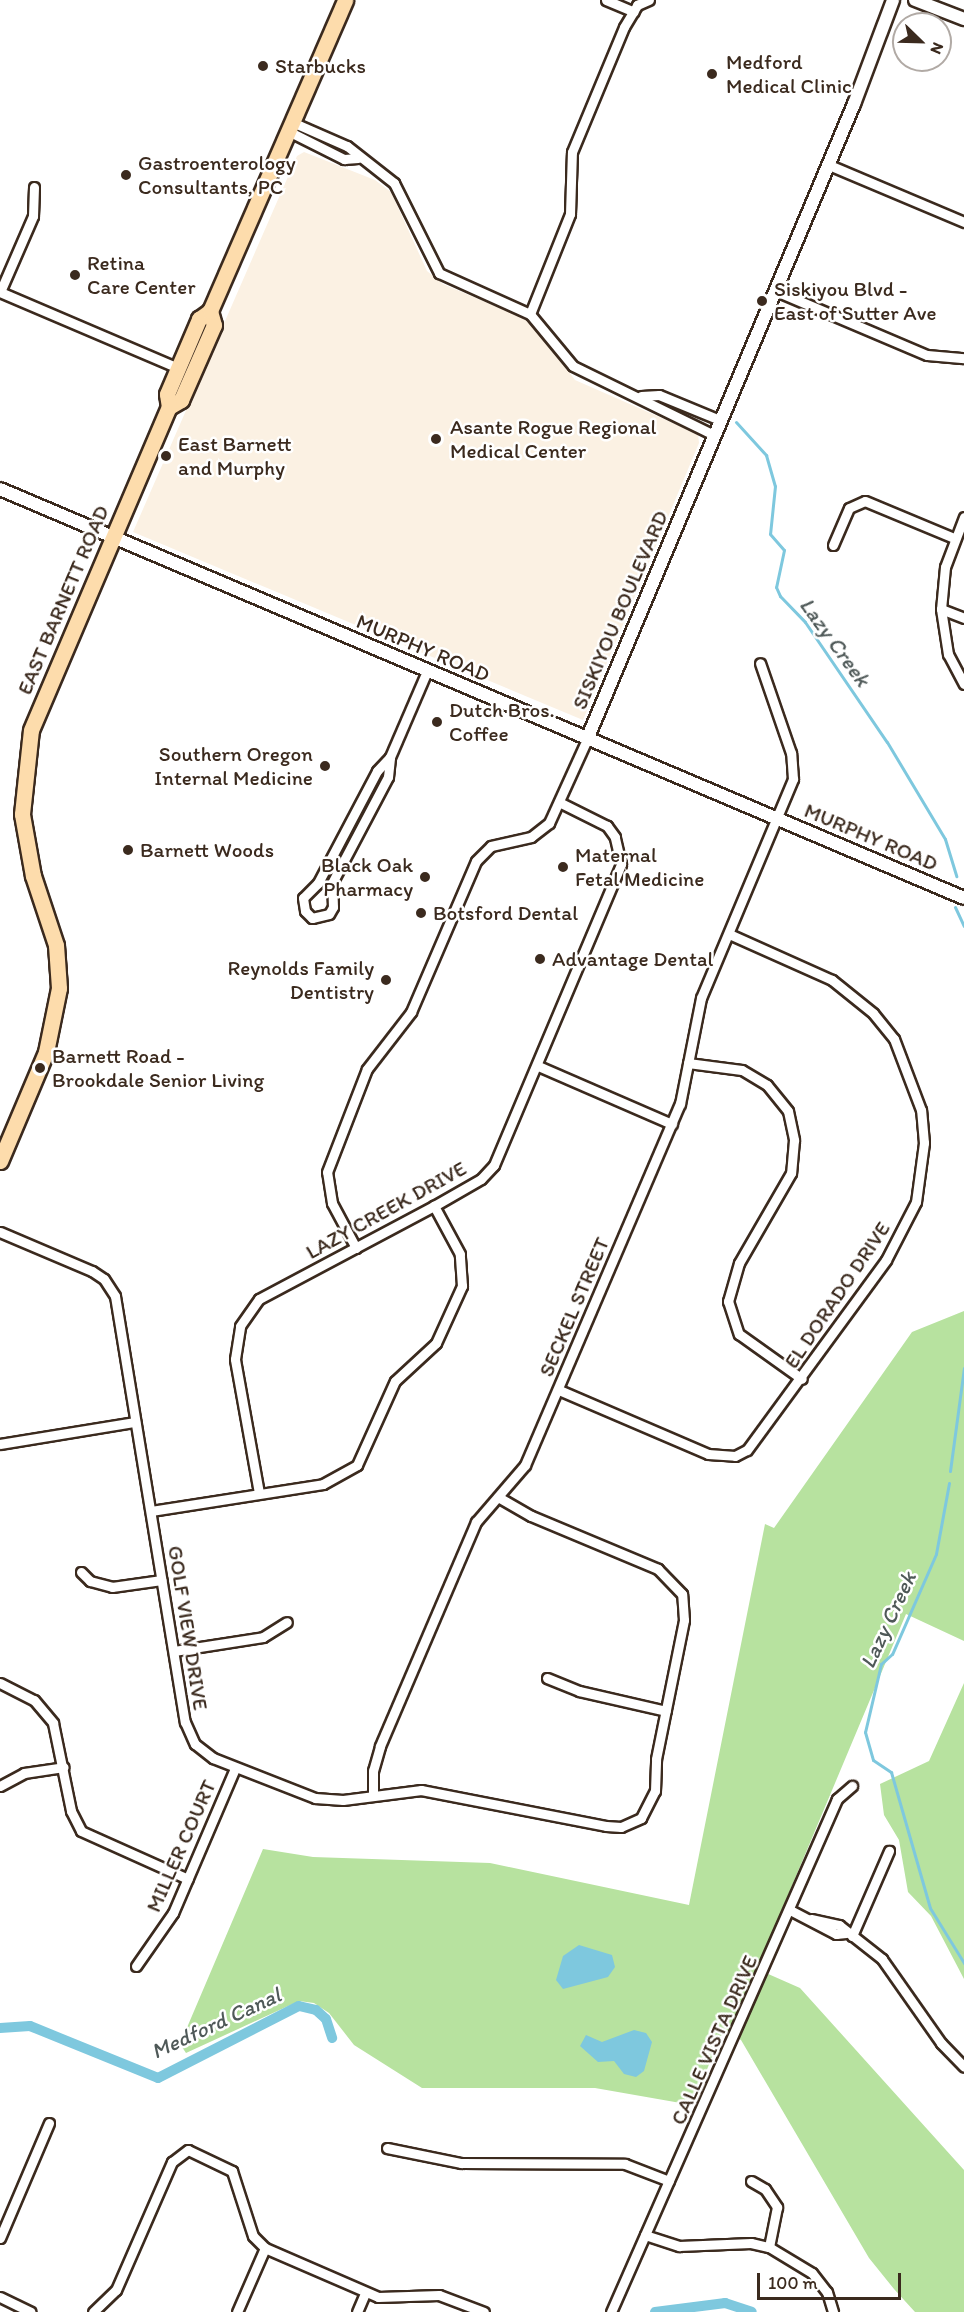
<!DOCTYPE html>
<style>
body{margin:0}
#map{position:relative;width:964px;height:2312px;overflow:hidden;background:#fff;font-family:Itim,sans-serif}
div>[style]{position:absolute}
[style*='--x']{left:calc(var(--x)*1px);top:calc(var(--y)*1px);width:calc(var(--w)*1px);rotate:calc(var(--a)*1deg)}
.built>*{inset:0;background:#fbf1e3}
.green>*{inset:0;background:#b7e29f}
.water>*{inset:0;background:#7ec8de}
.stream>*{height:3px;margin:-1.5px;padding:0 1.5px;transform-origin:1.5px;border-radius:1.5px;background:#7ec8de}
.canal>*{height:10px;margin:-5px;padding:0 5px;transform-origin:5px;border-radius:5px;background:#7ec8de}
.roads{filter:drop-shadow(2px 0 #3b2a1e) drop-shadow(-2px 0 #3b2a1e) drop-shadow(0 2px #3b2a1e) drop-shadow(0 -2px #3b2a1e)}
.minor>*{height:9px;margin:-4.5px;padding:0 4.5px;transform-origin:4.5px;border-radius:4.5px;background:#fff}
.tertiary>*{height:12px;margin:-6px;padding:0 6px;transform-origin:6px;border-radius:6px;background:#fff}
.primary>*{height:15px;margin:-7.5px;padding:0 7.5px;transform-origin:7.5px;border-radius:7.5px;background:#fddcac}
.dots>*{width:16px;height:16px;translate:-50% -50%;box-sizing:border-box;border:3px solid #fff;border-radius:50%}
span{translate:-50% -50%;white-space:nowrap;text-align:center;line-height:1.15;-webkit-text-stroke:5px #fff;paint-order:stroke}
.poi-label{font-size:21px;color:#3b2a1e}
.left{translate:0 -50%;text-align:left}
.right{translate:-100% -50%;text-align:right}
.street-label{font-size:21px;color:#3b2a1e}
.water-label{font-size:22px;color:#4f5958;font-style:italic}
.north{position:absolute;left:892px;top:12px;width:60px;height:60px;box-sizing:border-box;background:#fff;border:2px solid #b1aaa5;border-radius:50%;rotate:113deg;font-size:16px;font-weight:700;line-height:24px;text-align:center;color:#3b2a1e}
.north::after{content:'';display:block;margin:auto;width:21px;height:27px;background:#3b2a1e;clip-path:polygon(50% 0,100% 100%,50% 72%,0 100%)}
.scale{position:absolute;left:757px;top:2273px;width:144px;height:27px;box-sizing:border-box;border:3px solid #3b2a1e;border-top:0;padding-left:8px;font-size:18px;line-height:21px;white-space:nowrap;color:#3b2a1e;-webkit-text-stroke:4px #fff;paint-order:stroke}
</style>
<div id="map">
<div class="built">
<i style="clip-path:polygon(304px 152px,375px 180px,391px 192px,427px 271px,443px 284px,530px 321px,575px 380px,698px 434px,699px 443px,583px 720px,133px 532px,297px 156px)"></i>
</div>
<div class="green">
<i style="clip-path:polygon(964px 1311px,964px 1641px,906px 1614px,757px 1969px,800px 1988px,964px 2170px,964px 2312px,915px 2312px,894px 2289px,869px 2258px,741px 2040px,724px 2029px,692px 2105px,595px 2088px,422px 2088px,354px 2045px,329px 2013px,314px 2003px,299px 2001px,186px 2053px,180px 2044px,263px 1849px,313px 1857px,490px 1863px,689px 1905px,765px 1524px,774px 1528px,912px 1332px)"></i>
<i style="clip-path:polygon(964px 1683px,964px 1979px,931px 1916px,908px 1892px,899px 1840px,884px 1815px,880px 1784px,929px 1761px)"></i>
</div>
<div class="water">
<i style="clip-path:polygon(579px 1945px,612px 1955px,615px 1967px,608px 1977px,563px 1989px,556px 1980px,563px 1956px)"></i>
<i style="clip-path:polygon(634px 2030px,646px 2033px,652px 2042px,644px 2071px,636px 2077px,624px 2074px,614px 2061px,598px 2062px,580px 2046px,586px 2035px,602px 2042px)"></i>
</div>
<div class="stream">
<i style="--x:736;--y:422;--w:45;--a:47.7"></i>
<i style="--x:766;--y:455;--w:32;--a:74"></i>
<i style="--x:775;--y:486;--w:48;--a:95.9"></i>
<i style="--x:770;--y:534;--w:21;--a:49"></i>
<i style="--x:784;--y:550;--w:38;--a:102"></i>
<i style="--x:776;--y:587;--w:10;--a:66"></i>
<i style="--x:780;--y:596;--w:36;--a:46"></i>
<i style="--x:805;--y:622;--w:145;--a:55.7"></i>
<i style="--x:887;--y:742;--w:113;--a:59.1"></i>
<i style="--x:945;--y:839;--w:39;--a:73"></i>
<i style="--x:955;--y:907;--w:21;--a:65"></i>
<i style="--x:950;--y:1471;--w:104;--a:-82.3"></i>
<i style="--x:949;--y:1483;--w:72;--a:100.4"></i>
<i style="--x:936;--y:1554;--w:109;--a:113.7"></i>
<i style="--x:892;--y:1654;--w:15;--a:138"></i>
<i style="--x:881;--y:1664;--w:70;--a:103.2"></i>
<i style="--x:865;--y:1732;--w:29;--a:74"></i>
<i style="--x:873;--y:1760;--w:22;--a:34"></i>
<i style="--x:891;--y:1772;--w:141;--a:74"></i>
<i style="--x:930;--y:1908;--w:65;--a:58.3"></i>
</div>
<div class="canal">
<i style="--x:0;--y:2028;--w:30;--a:-4"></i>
<i style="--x:30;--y:2026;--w:138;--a:22.1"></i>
<i style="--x:158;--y:2078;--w:158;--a:-27.1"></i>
<i style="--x:299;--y:2006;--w:17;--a:13"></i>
<i style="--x:316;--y:2010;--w:13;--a:42"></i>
<i style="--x:326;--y:2019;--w:20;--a:72"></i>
<i style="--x:655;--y:2312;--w:71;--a:-7.3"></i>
<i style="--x:725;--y:2303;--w:28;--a:18"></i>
</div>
<div class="roads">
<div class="minor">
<i style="--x:606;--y:0;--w:30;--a:23"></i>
<i style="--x:292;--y:122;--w:60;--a:23.6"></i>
<i style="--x:347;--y:146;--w:60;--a:38.2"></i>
<i style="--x:394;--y:183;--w:101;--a:63.4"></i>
<i style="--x:439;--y:273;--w:100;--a:24.3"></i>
<i style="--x:530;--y:314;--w:67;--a:50.4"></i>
<i style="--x:573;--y:366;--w:157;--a:26.1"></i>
<i style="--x:288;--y:131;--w:63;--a:26.6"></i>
<i style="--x:344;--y:159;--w:14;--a:-4"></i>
<i style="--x:829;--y:165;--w:147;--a:22.9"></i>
<i style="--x:776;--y:291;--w:164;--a:23"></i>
<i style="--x:927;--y:355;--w:37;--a:5"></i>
<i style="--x:0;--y:292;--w:194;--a:23.1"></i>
<i style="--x:0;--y:292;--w:83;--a:-66.5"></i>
<i style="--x:33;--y:216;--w:29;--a:-88"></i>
<i style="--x:530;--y:314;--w:108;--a:-68.2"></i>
<i style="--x:570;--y:214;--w:62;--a:-88.2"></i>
<i style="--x:572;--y:152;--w:135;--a:-67.4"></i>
<i style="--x:624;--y:27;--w:26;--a:-59"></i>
<i style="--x:637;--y:5;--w:13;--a:-23"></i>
<i style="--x:641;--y:396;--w:18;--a:-3"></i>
<i style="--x:659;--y:395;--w:66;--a:22.3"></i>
<i style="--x:964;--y:517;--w:53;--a:110.8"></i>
<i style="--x:945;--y:567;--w:42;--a:95.4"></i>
<i style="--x:941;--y:609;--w:46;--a:81.2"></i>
<i style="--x:948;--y:654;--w:34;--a:62"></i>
<i style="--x:833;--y:545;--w:40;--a:-66.6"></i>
<i style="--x:849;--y:508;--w:17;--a:-24"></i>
<i style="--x:865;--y:501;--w:96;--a:22.6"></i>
<i style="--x:941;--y:609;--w:25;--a:21"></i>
<i style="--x:390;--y:757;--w:19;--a:133"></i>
<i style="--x:377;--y:771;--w:127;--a:117.8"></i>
<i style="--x:318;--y:883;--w:21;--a:135"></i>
<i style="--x:303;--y:898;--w:13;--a:81"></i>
<i style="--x:305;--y:911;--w:10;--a:45"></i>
<i style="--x:312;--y:918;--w:17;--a:-13"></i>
<i style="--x:329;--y:914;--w:8;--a:-60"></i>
<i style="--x:333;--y:907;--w:24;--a:-92"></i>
<i style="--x:332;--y:883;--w:120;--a:-62.2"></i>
<i style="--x:388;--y:777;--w:20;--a:-84"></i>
<i style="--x:390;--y:757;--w:94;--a:-66.7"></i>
<i style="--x:688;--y:1063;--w:54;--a:7.4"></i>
<i style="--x:742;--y:1070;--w:29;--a:31"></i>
<i style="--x:767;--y:1085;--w:33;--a:51"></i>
<i style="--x:788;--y:1111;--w:30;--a:78"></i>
<i style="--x:794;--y:1140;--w:33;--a:95"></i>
<i style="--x:791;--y:1173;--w:104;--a:120"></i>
<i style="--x:739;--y:1263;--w:40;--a:106"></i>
<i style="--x:728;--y:1301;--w:35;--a:72"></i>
<i style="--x:739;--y:1334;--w:77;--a:35.5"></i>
<i style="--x:538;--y:1066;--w:146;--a:23.4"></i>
<i style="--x:0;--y:1232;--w:100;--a:23"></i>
<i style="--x:92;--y:1271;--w:14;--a:34"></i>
<i style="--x:104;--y:1279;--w:20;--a:57"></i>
<i style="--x:115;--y:1296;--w:432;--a:80.7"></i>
<i style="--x:185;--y:1722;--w:24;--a:66"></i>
<i style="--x:195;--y:1744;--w:23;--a:38"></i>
<i style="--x:213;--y:1758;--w:110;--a:21.4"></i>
<i style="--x:315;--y:1798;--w:28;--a:4"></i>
<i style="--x:343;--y:1800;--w:79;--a:-7.3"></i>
<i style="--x:421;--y:1790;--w:188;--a:11"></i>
<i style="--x:606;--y:1826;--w:15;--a:4"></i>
<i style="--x:621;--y:1827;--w:22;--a:-24"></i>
<i style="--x:641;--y:1818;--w:30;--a:-63"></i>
<i style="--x:655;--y:1791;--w:32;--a:-88"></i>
<i style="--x:656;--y:1759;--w:142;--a:-78.6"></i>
<i style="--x:684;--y:1620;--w:26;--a:-94"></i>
<i style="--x:682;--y:1594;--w:35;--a:-134"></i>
<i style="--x:658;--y:1569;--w:138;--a:-157.3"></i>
<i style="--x:531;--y:1516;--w:38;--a:-150"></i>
<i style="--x:356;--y:1248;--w:51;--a:-118.1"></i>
<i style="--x:332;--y:1203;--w:31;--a:-99"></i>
<i style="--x:327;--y:1172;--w:110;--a:-68.8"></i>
<i style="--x:367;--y:1069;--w:72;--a:-52.3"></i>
<i style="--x:411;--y:1012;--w:164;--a:-66.7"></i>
<i style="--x:476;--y:861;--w:21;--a:-45"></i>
<i style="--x:491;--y:846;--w:41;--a:-12.7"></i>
<i style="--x:531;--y:837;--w:23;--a:-38"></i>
<i style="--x:549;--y:823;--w:94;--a:-65.6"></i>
<i style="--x:559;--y:1390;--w:162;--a:23.2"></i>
<i style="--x:708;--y:1454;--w:27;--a:4"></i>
<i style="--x:735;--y:1456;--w:13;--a:-27"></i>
<i style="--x:747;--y:1450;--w:235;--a:-53.8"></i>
<i style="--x:886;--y:1260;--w:65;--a:-62.7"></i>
<i style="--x:916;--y:1202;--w:60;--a:-82.3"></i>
<i style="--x:924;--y:1143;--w:33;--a:-95"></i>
<i style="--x:921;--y:1110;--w:76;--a:-110.8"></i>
<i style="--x:894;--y:1039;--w:33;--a:-129"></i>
<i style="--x:873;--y:1013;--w:53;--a:-141.2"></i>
<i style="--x:832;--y:980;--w:113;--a:-155.9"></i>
<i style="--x:0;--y:1444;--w:137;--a:-9.3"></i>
<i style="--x:259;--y:1493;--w:136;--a:-100.2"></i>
<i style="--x:235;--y:1359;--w:33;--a:-81"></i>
<i style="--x:240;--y:1326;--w:33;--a:-55"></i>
<i style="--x:259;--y:1299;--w:198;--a:-28"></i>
<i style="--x:434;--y:1206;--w:54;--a:-29.9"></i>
<i style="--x:481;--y:1179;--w:19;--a:-47"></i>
<i style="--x:494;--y:1165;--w:327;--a:-67.1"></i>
<i style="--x:621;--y:864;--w:28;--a:-103"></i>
<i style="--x:615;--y:837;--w:14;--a:-126"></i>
<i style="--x:607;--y:826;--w:51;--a:-153.4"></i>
<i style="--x:151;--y:1511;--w:174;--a:-8.9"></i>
<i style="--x:323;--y:1484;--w:39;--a:-29"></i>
<i style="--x:357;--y:1465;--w:92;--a:-65.7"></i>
<i style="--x:395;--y:1381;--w:56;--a:-42.8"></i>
<i style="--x:436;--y:1343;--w:63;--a:-65.5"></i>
<i style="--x:462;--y:1286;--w:32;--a:-94"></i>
<i style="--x:460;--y:1254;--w:55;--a:-118.4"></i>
<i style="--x:81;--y:1572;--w:13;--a:45"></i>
<i style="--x:90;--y:1581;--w:23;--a:15"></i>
<i style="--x:112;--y:1587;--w:50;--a:-8"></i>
<i style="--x:174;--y:1651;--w:90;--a:-8.9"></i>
<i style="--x:263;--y:1637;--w:28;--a:-32"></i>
<i style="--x:547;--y:1678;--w:35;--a:22"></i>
<i style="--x:579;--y:1691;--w:89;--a:12.9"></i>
<i style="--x:0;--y:1683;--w:38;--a:27"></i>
<i style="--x:34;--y:1700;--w:30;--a:50"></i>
<i style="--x:53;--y:1723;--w:90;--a:78.4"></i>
<i style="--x:71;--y:1811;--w:22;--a:63"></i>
<i style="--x:81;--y:1831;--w:117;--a:24.2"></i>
<i style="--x:0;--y:1786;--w:27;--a:-28"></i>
<i style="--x:24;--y:1773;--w:40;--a:-8.5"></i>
<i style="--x:373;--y:1792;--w:21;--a:-90"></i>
<i style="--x:373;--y:1771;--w:26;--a:-74"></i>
<i style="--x:380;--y:1746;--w:244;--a:-66.8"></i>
<i style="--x:476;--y:1522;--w:75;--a:-49.3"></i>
<i style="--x:525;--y:1465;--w:393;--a:-66.8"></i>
<i style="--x:680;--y:1104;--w:108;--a:-78.8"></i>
<i style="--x:701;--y:998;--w:238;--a:-67.2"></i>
<i style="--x:793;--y:779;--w:26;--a:-94"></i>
<i style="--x:791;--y:753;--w:95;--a:-109"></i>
<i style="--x:790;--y:1910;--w:52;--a:27.6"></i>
<i style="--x:836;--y:1934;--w:10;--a:-6"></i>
<i style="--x:811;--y:1919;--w:29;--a:12"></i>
<i style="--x:839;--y:1925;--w:55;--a:38.3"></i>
<i style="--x:882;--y:1959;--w:103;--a:54.9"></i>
<i style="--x:941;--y:2043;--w:33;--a:46"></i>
<i style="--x:852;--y:1936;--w:93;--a:-66.5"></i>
<i style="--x:136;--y:1966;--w:65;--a:-55.1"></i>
<i style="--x:173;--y:1913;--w:158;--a:-66.8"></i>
<i style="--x:387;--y:2148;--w:76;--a:11.5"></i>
<i style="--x:461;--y:2163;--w:164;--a:0.3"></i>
<i style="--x:625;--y:2164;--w:47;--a:21.1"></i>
<i style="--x:751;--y:2181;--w:16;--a:30"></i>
<i style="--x:765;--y:2189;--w:22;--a:56"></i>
<i style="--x:777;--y:2207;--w:41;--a:101.3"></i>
<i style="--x:645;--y:2235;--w:36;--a:18"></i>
<i style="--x:679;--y:2246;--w:72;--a:-2.4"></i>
<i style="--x:751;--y:2243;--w:18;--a:13"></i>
<i style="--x:769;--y:2247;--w:50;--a:31.2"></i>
<i style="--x:812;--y:2273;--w:24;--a:52"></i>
<i style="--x:827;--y:2292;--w:21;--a:73"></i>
<i style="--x:0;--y:2238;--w:125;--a:-66.9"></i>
<i style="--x:0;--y:2297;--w:34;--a:26"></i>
<i style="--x:93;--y:2312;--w:32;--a:-44"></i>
<i style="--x:116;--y:2290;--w:140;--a:-66.4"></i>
<i style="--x:172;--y:2162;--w:20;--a:-37"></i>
<i style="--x:188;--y:2150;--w:49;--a:25.5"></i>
<i style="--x:232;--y:2171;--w:68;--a:72.1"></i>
<i style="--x:253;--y:2236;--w:17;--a:45"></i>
<i style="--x:265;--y:2248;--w:123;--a:23.4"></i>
<i style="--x:378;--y:2297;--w:61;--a:-1.9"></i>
<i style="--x:439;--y:2295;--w:48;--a:20.7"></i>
<i style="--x:237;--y:2312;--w:70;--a:-66.4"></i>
<i style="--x:357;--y:2312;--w:21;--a:-67"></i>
<i style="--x:611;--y:2312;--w:561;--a:-66.22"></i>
<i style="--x:837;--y:1799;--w:20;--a:-41"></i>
</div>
<div class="tertiary">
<i style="--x:915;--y:0;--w:53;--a:21.2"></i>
<i style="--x:0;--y:489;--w:1047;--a:22.99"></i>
<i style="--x:588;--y:737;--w:687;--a:-67.21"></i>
<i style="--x:854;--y:104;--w:111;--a:-69.4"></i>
</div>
<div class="primary">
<i style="--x:169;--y:407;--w:14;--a:-30"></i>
<i style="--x:181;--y:400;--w:82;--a:-66.3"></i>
<i style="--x:214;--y:325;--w:15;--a:-106"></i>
<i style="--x:0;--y:1161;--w:118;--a:-67.1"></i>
<i style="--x:46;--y:1052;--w:65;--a:-78.5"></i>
<i style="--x:59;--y:988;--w:43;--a:-94"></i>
<i style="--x:56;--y:945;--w:73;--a:-108.4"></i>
<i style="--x:33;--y:876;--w:63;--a:-100.1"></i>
<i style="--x:22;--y:814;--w:84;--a:-83.9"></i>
<i style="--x:31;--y:730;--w:351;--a:-66.9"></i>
<i style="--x:169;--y:407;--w:13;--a:-99"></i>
<i style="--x:167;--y:394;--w:82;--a:-66.9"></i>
<i style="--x:199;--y:319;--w:14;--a:-36"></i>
<i style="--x:210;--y:311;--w:339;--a:-66.5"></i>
</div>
</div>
<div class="dots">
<i style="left:263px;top:66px;background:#3b2a1e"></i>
<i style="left:712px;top:74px;background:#3b2a1e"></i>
<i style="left:126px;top:175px;background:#3b2a1e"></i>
<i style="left:75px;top:275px;background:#3b2a1e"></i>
<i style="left:762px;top:301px;background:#3b2a1e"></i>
<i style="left:436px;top:439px;background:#3b2a1e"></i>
<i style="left:166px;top:456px;background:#3b2a1e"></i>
<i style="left:437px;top:722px;background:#3b2a1e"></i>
<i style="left:325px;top:766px;background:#3b2a1e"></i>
<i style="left:128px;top:850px;background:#3b2a1e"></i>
<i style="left:563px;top:867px;background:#3b2a1e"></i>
<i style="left:425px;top:877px;background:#3b2a1e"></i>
<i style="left:421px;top:913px;background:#3b2a1e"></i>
<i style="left:540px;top:959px;background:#3b2a1e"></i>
<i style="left:386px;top:980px;background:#3b2a1e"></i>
<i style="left:40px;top:1068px;background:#3b2a1e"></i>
</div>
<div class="poi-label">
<span class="left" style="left:726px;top:74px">Medford<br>Medical Clinic</span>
<span class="left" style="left:275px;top:66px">Starbucks</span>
<span class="left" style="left:138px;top:175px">Gastroenterology<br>Consultants, PC</span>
<span class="left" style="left:87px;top:275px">Retina<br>Care Center</span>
<span class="left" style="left:774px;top:301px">Siskiyou Blvd -<br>East of Sutter Ave</span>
<span class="left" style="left:450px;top:439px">Asante Rogue Regional<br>Medical Center</span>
<span class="left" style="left:178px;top:456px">East Barnett<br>and Murphy</span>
<span class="left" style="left:449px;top:722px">Dutch Bros.<br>Coffee</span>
<span class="right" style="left:313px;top:766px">Southern Oregon<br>Internal Medicine</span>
<span class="left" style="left:140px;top:850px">Barnett Woods</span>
<span class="left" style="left:575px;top:867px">Maternal<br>Fetal Medicine</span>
<span class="right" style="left:413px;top:877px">Black Oak<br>Pharmacy</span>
<span class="left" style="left:433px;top:913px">Botsford Dental</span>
<span class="left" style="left:552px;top:959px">Advantage Dental</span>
<span class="right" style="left:374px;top:980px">Reynolds Family<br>Dentistry</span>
<span class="left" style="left:52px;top:1068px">Barnett Road -<br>Brookdale Senior Living</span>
</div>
<div class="street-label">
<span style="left:63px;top:600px;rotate:-67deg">EAST BARNETT ROAD</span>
<span style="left:620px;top:610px;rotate:-67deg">SISKIYOU BOULEVARD</span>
<span style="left:423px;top:648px;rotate:23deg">MURPHY ROAD</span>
<span style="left:871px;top:837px;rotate:23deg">MURPHY ROAD</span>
<span style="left:386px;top:1210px;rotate:-29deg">LAZY CREEK DRIVE</span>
<span style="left:837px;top:1295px;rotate:-56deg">EL DORADO DRIVE</span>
<span style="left:574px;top:1307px;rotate:-67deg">SECKEL STREET</span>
<span style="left:188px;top:1628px;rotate:81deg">GOLF VIEW DRIVE</span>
<span style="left:181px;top:1846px;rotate:-66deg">MILLER COURT</span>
<span style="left:714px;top:2040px;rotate:-66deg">CALLE VISTA DRIVE</span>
</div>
<div class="water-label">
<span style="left:835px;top:642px;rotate:54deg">Lazy Creek</span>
<span style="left:888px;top:1620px;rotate:-65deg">Lazy Creek</span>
<span style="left:216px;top:2023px;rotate:-25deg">Medford Canal</span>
</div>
<div class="north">N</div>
<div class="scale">100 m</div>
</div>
